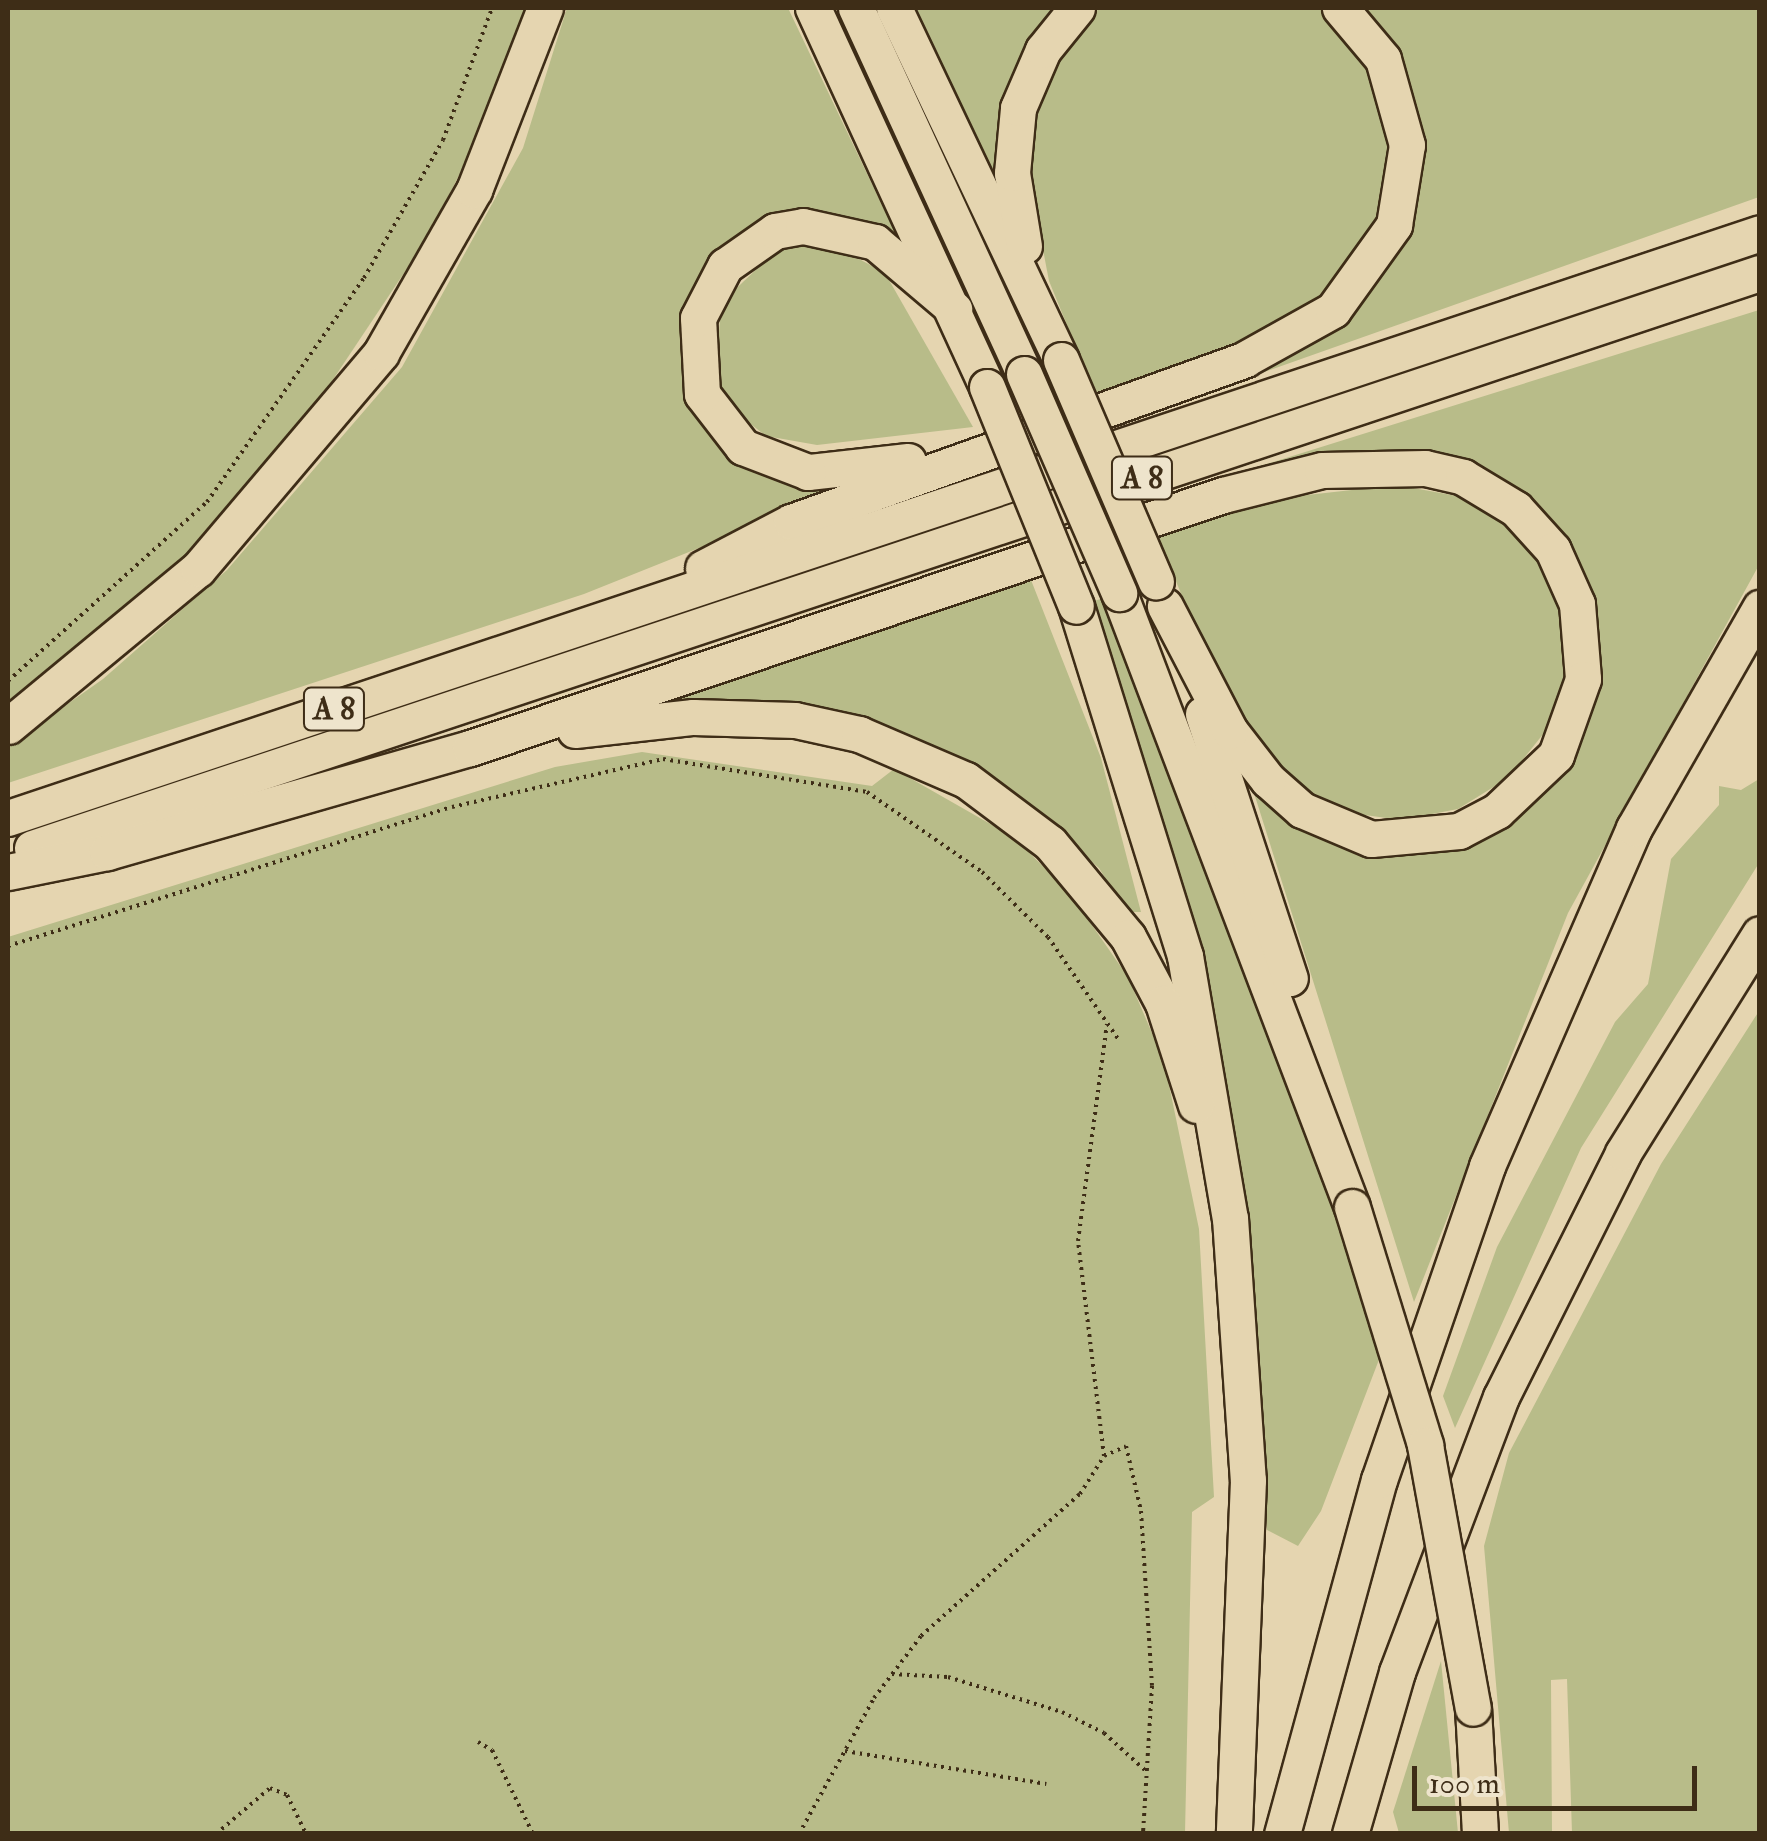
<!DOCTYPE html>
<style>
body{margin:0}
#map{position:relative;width:1767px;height:1841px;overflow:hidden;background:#e5d5b0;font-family:"IM FELL Double Pica",serif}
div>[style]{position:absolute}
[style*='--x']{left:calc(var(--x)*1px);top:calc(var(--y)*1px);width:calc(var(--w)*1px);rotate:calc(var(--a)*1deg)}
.green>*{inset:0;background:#b8bc89}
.path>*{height:4px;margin-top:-2px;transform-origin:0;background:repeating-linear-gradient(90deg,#3e2d17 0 2.5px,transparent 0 7.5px)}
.roads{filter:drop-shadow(2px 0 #3e2d17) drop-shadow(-2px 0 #3e2d17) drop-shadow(0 2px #3e2d17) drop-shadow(0 -2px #3e2d17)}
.highway>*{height:35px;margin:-17.5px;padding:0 17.5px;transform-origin:17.5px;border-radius:17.5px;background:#e5d5b0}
.bridges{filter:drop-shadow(2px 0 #3e2d17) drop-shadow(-2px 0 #3e2d17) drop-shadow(0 2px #3e2d17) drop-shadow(0 -2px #3e2d17)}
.highway-bridge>*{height:35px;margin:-17.5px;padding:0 17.5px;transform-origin:17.5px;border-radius:17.5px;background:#e5d5b0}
span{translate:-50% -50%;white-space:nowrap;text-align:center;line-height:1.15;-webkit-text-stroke:8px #eee4cc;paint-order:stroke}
.shield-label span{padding:2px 8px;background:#eee4cc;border:2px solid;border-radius:8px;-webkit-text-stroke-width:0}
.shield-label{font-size:32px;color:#3e2d17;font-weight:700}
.frame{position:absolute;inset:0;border:10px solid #3e2d17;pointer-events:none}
.scale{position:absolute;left:1412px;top:1766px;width:285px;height:45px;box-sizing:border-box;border:5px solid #3e2d17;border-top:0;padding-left:12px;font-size:30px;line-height:35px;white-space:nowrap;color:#3e2d17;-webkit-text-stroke:8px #eee4cc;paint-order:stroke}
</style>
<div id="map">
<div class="green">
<i style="clip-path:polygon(8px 8px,528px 8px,483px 129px,424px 243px,294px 438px,184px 562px,8px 705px)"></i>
<i style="clip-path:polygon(567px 8px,788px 8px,902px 247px,832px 216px,702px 279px,725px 446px,765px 477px,833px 482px,839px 492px,584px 594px,8px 783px,8px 746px,103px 679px,227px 570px,402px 367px,523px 148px)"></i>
<i style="clip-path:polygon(907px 8px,1058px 8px,997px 169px,991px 168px)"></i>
<i style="clip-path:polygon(1099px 8px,1320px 8px,1361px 49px,1389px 110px,1390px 193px,1349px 275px,1291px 323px,1096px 396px,1049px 281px,1026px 160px,1038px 90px)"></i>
<i style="clip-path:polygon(1360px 8px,1759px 8px,1759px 197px,1109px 427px,1106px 421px,1291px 354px,1358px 305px,1392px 261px,1417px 197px,1418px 124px,1401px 67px)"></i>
<i style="clip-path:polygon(782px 245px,835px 246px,885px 273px,973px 427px,817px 445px,766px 436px,728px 406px,716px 381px,721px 303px)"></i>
<i style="clip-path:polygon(1759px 310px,1759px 565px,1568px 913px,1414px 1302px,1254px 793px,1368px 850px,1543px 786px,1588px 603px,1458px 466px,1145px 510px,1142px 503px)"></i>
<i style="clip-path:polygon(1397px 485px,1457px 496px,1508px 526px,1541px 564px,1563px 619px,1564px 678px,1544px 733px,1508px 778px,1458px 809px,1401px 820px,1343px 812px,1292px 785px,1252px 741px,1219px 686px,1157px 535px,1289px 497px)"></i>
<i style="clip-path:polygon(1031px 580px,1101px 758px,1141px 912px,1126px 912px,1099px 868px,1004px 784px,886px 728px,623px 715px)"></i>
<i style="clip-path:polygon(1104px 598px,1338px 1211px,1380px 1357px,1321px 1511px,1298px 1546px,1267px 1530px,1244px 1202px,1176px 867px,1091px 602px)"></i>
<i style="clip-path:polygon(642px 752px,872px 786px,894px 769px,1015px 838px,1071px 895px,1128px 977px,1164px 1061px,1199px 1229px,1214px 1497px,1192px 1512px,1185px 1833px,8px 1834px,8px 937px,555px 767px)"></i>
<i style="clip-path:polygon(1759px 779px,1759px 863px,1581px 1148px,1455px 1428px,1443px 1396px,1497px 1247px,1615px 1022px,1648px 984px,1671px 859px,1719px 805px,1719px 786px,1741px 790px)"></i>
<i style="clip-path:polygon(1759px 1011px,1759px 1833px,1572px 1833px,1567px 1679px,1551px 1680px,1552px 1833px,1509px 1833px,1484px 1546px,1509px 1453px,1661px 1164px)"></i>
<i style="clip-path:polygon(1441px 1661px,1458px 1833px,1399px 1833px,1393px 1812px)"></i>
</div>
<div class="path">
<i style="--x:8;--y:681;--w:268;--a:-42"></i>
<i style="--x:207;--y:502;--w:274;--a:-55"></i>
<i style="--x:364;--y:278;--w:159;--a:-60.2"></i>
<i style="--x:443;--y:140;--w:141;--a:-69.6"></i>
<i style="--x:8;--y:946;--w:465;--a:-17.4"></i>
<i style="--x:452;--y:807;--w:216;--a:-12.8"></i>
<i style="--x:663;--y:759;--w:207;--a:9.2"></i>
<i style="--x:867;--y:792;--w:140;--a:34.8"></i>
<i style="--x:982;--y:872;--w:93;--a:44.6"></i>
<i style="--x:1048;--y:937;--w:124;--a:55.5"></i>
<i style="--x:1104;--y:1456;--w:24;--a:-24"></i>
<i style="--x:1126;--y:1446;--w:67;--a:77"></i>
<i style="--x:1141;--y:1511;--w:175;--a:86.4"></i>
<i style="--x:1152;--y:1686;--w:148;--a:93.5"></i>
<i style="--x:892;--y:1674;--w:56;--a:3.1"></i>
<i style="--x:948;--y:1677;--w:119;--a:17.1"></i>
<i style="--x:1062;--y:1712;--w:47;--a:26.6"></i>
<i style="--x:1104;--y:1733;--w:58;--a:42.2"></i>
<i style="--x:478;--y:1742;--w:16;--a:30"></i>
<i style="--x:492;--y:1750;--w:93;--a:64"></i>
<i style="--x:845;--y:1751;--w:204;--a:9.3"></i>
<i style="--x:216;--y:1834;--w:71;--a:-40.4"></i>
<i style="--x:270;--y:1788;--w:18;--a:22"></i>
<i style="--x:287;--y:1795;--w:43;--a:64"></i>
<i style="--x:799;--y:1834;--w:155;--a:-61.1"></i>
<i style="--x:874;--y:1698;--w:78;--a:-52.8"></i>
<i style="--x:921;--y:1636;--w:213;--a:-41.8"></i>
<i style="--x:1080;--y:1494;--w:45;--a:-57.7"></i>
<i style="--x:1104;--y:1456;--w:217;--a:-96.9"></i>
<i style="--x:1078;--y:1241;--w:219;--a:-82.4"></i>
</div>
<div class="roads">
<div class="highway">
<i style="--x:813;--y:8;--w:417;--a:65.3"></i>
<i style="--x:856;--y:8;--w:403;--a:65.3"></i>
<i style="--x:894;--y:8;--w:390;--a:64.6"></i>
<i style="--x:1024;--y:246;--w:74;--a:-99.3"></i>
<i style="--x:1012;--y:173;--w:65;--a:-84.7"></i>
<i style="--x:1018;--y:108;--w:63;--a:-66.7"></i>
<i style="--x:1043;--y:50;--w:54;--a:-51"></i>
<i style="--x:908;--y:461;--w:101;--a:173.7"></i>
<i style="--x:808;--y:472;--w:70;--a:-159"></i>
<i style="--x:743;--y:447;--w:67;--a:-127.7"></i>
<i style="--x:702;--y:394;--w:76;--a:-93"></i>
<i style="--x:698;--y:318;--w:59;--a:-62.6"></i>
<i style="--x:725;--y:266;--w:61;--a:-35"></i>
<i style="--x:775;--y:231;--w:28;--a:-10"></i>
<i style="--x:803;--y:226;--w:74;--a:12.5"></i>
<i style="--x:875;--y:242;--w:104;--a:40.3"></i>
<i style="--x:703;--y:568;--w:99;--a:-27.6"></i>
<i style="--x:791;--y:522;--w:482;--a:-19.7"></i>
<i style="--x:1245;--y:359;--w:101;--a:-29.1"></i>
<i style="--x:1333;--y:310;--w:105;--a:-54.3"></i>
<i style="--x:1394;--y:225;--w:81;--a:-80.8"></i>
<i style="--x:1407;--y:145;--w:89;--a:-105.6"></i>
<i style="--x:1383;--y:59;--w:67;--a:-130.1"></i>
<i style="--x:1119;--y:593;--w:657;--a:69.22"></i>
<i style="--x:1076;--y:606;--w:367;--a:72.7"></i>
<i style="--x:1185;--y:956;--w:266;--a:80.3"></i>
<i style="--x:1230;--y:1218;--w:263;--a:86.1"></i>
<i style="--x:1248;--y:1480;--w:354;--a:92.3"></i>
<i style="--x:1203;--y:714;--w:278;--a:71.8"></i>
<i style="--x:8;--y:726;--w:246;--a:-39.6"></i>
<i style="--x:198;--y:569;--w:283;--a:-49.7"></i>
<i style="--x:381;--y:353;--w:188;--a:-60.3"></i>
<i style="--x:474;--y:190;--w:195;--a:-68.7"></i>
<i style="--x:575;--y:730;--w:119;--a:-6.3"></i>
<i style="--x:693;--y:717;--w:102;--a:1.7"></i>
<i style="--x:795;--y:720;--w:66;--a:12.3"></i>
<i style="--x:859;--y:734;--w:116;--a:23.3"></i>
<i style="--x:966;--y:780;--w:105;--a:36.9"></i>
<i style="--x:1050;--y:843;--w:122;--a:50.3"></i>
<i style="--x:1128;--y:937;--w:75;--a:62.1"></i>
<i style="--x:1163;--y:1003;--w:107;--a:72.1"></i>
<i style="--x:8;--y:818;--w:1847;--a:-18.46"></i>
<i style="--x:32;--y:848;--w:1821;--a:-18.41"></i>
<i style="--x:8;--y:872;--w:101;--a:-11.4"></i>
<i style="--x:107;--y:852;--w:378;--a:-16"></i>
<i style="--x:470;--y:748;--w:794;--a:-18.57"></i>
<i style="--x:1223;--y:495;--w:102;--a:-14.2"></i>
<i style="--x:1322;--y:470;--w:103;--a:-1.1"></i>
<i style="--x:1425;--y:468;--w:39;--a:13"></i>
<i style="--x:1463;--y:477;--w:62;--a:31.1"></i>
<i style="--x:1516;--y:509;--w:55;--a:47.9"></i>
<i style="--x:1553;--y:550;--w:59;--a:66"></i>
<i style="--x:1577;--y:604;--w:75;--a:85.4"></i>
<i style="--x:1583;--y:679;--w:81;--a:109.6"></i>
<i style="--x:1556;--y:755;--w:81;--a:136.5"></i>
<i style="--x:1497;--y:811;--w:43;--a:152.2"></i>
<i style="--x:1459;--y:831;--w:88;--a:174.8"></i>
<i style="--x:1371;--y:839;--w:75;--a:-157.2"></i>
<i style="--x:1302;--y:810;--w:45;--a:-138.6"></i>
<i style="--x:1268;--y:780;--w:62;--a:-127.8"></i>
<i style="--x:1230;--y:731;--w:141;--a:-117.5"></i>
<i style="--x:1473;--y:1708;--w:126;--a:86.8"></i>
<i style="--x:1282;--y:1834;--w:367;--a:-74.7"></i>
<i style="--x:1379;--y:1480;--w:332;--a:-71"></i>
<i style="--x:1487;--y:1166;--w:369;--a:-66.5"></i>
<i style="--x:1634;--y:828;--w:254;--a:-60.2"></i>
<i style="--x:1350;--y:1834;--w:169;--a:-73.8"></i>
<i style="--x:1397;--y:1672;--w:294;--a:-69.3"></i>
<i style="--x:1501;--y:1397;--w:273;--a:-63.4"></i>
<i style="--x:1623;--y:1153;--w:258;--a:-58"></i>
</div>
</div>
<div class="bridges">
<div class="highway-bridge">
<i style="--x:1061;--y:360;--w:241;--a:66.8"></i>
<i style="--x:1024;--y:374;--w:239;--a:66.5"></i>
<i style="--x:987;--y:387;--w:236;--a:67.9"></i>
<i style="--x:1352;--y:1207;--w:249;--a:72.9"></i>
<i style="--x:1425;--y:1445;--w:267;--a:79.7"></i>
</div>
</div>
<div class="shield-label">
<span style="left:1142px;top:478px">A 8</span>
<span style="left:334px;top:709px">A 8</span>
</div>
<div class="frame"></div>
<div class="scale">100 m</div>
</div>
